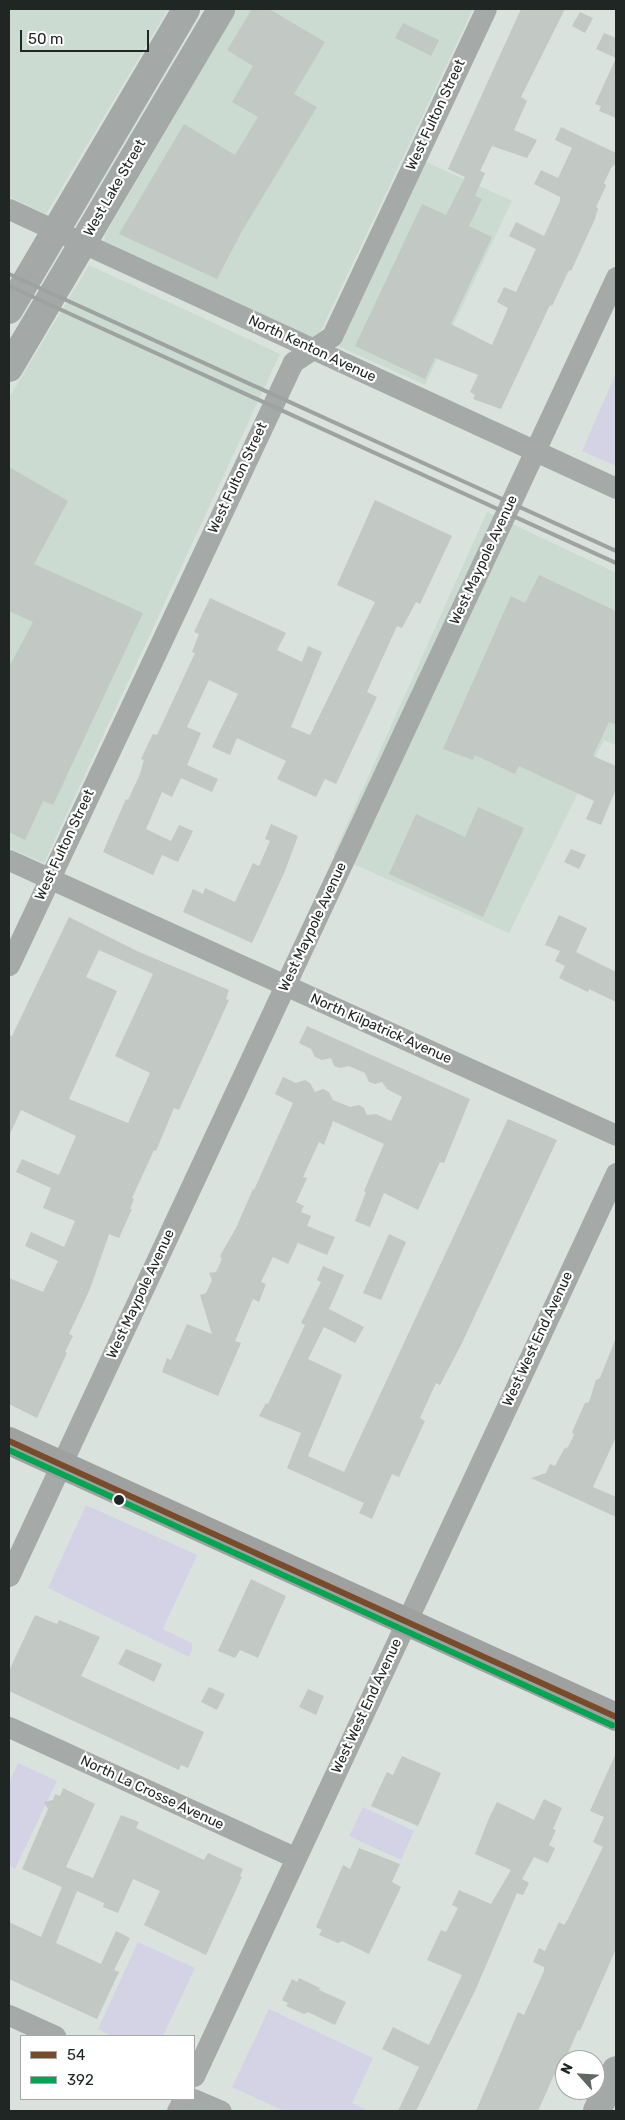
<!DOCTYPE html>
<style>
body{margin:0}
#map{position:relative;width:625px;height:2120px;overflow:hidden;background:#dae2dd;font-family:Rubik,sans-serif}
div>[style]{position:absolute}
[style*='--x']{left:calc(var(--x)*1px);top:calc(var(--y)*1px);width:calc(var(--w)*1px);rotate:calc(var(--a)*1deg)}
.built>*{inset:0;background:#cbdbd1}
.green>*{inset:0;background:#d4d3e6}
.building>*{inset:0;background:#c2c8c4}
.street>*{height:21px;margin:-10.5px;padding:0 10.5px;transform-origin:10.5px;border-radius:10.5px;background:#a5a9a7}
.secondary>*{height:28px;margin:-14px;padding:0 14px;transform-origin:14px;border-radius:14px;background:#a4a8a6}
.primary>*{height:28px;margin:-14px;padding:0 14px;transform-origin:14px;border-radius:14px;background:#9ea19f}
.rail>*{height:4px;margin:-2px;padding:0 2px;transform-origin:2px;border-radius:2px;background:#9ea3a1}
.bus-1>*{height:6px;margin:-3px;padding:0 3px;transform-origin:3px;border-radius:3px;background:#7a4b2a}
.bus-2>*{height:6px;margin:-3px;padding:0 3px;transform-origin:3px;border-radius:3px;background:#00a651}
.dots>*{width:14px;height:14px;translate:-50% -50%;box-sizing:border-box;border:2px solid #fff;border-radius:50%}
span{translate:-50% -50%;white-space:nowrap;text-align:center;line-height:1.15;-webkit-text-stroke:4.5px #fff;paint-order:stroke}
.street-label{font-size:14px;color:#202623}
.frame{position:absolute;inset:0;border:10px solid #202623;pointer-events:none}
.legend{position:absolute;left:20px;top:2035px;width:175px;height:65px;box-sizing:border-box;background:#fff;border:1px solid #a6a8a7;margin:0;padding:6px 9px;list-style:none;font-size:15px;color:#202623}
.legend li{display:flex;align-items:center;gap:10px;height:25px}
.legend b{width:25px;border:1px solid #a6a8a7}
.north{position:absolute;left:555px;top:2050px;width:50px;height:50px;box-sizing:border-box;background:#fff;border:1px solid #a6a8a7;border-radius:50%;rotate:296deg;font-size:14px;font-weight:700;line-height:20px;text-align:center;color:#202623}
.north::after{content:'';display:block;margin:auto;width:18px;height:22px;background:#616864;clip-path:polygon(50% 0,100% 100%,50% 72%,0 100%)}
.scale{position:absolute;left:20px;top:30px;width:129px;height:22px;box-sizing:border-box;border:2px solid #202623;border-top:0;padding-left:6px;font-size:15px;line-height:18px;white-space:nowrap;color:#202623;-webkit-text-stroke:4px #fff;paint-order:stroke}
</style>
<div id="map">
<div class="built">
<i style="clip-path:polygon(9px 9px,168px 9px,46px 214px,9px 197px)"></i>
<i style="clip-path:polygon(237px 9px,473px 9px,317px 339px,104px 243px,105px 235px)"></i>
<i style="clip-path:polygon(426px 162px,512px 201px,425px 385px,338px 346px)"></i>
<i style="clip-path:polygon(89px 265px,280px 354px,44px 863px,9px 848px,9px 398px)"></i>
<i style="clip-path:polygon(487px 512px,616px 573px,616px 745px,604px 740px,509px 933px,333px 855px)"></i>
</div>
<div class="green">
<i style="clip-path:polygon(616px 373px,616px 466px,582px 451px)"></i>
<i style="clip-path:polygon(86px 1505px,197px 1555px,163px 1629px,192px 1643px,192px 1650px,189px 1657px,48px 1588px)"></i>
<i style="clip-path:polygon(18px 1763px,57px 1781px,15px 1869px,9px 1865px,9px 1783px)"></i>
<i style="clip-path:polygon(363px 1807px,414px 1831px,401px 1860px,349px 1836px)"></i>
<i style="clip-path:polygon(138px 1942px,195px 1968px,163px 2036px,112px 2036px,98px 2029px)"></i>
<i style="clip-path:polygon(269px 2009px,373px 2058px,352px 2103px,369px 2111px,284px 2111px,232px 2087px)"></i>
</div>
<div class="building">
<i style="clip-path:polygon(252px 9px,269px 9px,325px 42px,294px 94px,317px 107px,242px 231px,217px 279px,119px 234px,184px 124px,235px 155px,258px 117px,232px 102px,253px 66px,227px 50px)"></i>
<i style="clip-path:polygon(521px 9px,565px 9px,521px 97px,527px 101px,514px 130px,537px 140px,527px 158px,492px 146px,480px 171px,485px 173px,475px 196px,482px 199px,469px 226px,492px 237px,451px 324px,492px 345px,508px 308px,497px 302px,504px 287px,516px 292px,536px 249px,509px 236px,516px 222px,544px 236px,560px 201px,560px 197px,534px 184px,541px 170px,558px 178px,572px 148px,555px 140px,561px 127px,616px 153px,616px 163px,611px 168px,604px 183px,606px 186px,596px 207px,598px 208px,595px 219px,571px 271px,569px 270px,552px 306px,550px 305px,501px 409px,473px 399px,475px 395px,470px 392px,478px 375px,435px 358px,425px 379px,355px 346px,422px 204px,446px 215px,465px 177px,448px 169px)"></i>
<i style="clip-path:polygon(580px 12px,593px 18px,585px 33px,572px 26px)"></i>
<i style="clip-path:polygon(403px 23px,439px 40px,431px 56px,395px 38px)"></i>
<i style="clip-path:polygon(604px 33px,616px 38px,616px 118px,599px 111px,601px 106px,595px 104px,616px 58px,596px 49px)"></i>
<i style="clip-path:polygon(9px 467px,68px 501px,34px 564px,143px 613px,53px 805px,43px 801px,25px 840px,9px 832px,9px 667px,33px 622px,9px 611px)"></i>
<i style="clip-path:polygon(375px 500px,452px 536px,420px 604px,416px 602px,402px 628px,397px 626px,367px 692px,377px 697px,336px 784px,325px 779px,316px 797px,277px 779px,286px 761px,237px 738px,230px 755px,212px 747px,238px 694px,209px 680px,187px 727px,201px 733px,187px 765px,218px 779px,212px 792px,181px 778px,172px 797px,162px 792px,146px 829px,171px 841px,179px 825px,193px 831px,178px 862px,162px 855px,153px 875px,103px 852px,118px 817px,126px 799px,128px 800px,140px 774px,144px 760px,141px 759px,148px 744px,153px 734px,157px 735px,195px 653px,192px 652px,199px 634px,194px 632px,210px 598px,286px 633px,277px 650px,302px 662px,308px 646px,322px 652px,291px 727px,310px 735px,375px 602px,337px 585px)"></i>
<i style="clip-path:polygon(539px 575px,616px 611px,616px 725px,609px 722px,593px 756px,616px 766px,616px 789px,601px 825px,586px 819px,594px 801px,519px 766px,515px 774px,475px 755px,473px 760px,443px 749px,511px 596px,525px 603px)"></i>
<i style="clip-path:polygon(478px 807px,524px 828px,483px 917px,389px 874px,416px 814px,465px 837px)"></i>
<i style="clip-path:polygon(271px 824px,298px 836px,285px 871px,252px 943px,183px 912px,193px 889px,203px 894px,205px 888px,235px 902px,253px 863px,259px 866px,270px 841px,265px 839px)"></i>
<i style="clip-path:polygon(571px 849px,586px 855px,579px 869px,564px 862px)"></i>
<i style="clip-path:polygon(559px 915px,587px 928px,576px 952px,616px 972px,616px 1002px,589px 989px,588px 992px,559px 978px,565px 966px,555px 961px,560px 951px,545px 945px)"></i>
<i style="clip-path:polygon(evenodd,69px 917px,137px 951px,229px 990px,226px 999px,229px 1000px,179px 1110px,174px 1108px,156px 1151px,154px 1150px,132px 1198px,134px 1199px,130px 1209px,132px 1209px,119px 1238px,109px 1234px,90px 1289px,69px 1334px,73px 1336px,65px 1352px,67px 1353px,37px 1418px,9px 1404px,9px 1278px,43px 1292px,58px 1261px,25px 1246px,31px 1232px,64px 1247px,75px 1221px,43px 1208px,51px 1188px,16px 1172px,22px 1159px,59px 1175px,76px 1136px,21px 1110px,9px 1136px,9px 1035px,12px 1036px,69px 917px,99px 950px,153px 974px,115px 1056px,150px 1073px,128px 1123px,69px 1099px,117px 991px,86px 977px,99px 950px)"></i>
<i style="clip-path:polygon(307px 1026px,470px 1099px,444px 1163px,440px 1162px,418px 1210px,384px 1193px,370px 1227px,355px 1221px,366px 1192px,364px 1191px,384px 1144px,333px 1121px,324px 1145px,319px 1142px,303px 1177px,307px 1178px,296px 1202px,304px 1206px,301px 1212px,311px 1216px,307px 1226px,335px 1237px,327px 1255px,298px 1243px,288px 1264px,273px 1257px,261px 1282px,266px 1284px,259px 1302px,253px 1299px,235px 1341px,241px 1343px,218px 1396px,162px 1372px,167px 1358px,171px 1360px,187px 1324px,212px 1334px,200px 1295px,206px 1293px,212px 1280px,209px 1273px,216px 1272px,222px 1259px,220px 1256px,236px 1228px,253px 1189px,254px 1190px,293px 1103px,275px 1094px,283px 1077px,296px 1083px,305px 1080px,310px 1083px,315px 1092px,323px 1089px,329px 1092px,333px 1100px,350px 1107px,359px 1105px,364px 1108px,367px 1115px,376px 1114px,391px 1121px,402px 1097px,387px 1089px,382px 1082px,375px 1084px,369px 1082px,365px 1073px,349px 1066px,340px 1068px,334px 1066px,331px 1058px,322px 1060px,315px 1057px,311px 1049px,299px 1043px)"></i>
<i style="clip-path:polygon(508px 1119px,557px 1140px,462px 1343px,440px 1385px,436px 1383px,420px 1418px,425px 1421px,399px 1477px,392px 1474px,372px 1519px,359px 1513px,364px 1503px,287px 1468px,301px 1433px,259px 1416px,266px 1403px,268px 1404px,305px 1325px,301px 1323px,321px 1282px,317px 1280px,323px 1266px,344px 1275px,329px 1309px,364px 1327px,355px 1343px,324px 1327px,308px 1359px,342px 1375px,308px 1456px,344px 1472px)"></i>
<i style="clip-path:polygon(389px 1234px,406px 1242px,381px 1300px,363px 1293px)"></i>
<i style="clip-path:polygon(615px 1340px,616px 1437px,593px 1487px,616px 1497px,616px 1517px,531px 1478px,546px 1473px,550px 1464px,555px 1466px,564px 1449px,568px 1447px,574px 1435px,572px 1432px,585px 1403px,589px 1402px,596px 1380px,600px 1378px)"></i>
<i style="clip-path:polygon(251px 1579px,286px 1596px,258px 1658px,240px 1650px,235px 1658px,218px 1651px)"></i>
<i style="clip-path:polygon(35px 1615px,57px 1624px,59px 1620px,100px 1637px,81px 1676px,204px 1732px,188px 1768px,181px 1765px,179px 1770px,9px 1691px,9px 1671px)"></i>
<i style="clip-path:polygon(126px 1649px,162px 1664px,154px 1682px,118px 1664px)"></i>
<i style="clip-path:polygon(209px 1687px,225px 1694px,217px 1710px,201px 1702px)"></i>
<i style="clip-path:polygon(308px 1689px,324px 1696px,316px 1715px,299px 1707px)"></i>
<i style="clip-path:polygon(616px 1753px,616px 1949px,580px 2031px,578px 2030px,558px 2077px,554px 2075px,538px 2111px,476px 2111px,518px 2012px,524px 2015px,544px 1971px,544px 1967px,533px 1962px,539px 1948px,545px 1951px,559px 1922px,564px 1925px,568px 1919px,603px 1847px,593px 1842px,604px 1817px,590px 1811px)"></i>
<i style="clip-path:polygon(402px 1756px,441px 1773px,418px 1826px,371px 1806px,387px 1772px,393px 1775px)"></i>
<i style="clip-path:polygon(63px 1788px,95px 1804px,66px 1867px,93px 1878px,121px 1815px,139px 1822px,136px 1828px,204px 1860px,208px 1853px,243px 1869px,240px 1876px,242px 1877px,206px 1955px,144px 1925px,160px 1891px,133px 1879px,118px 1913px,103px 1907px,104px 1903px,77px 1891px,56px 1943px,101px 1964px,116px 1931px,130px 1938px,114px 1970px,119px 1972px,97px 2019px,9px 1979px,9px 1922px,41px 1937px,62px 1887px,22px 1869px,48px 1809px,44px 1802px,53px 1800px,55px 1794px,60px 1796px)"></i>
<i style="clip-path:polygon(544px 1799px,562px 1808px,553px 1829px,556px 1830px,549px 1845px,555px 1848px,548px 1863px,534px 1857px,522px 1879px,529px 1883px,523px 1895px,517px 1893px,475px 1991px,416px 2111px,398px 2111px,419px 2067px,382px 2049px,393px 2027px,429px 2045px,462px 1975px,427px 1960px,441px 1930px,446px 1932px,458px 1908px,452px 1905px,459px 1890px,491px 1904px,511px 1870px,475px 1854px,489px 1818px,497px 1802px,534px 1820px)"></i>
<i style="clip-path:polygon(359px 1848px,400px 1864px,392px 1882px,401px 1887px,369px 1954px,342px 1941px,338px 1943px,319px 1935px,322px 1930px,316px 1927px,343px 1865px,350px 1869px)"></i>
<i style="clip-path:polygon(299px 1978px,320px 1988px,319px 1990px,346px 2002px,335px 2025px,308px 2012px,304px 2014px,286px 2006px,288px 2003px,282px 2000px,292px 1979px,297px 1982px)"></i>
</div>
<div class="street">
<i style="--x:9;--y:209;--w:668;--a:24.69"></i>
<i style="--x:9;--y:860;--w:666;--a:24.37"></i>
<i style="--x:9;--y:965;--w:667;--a:-64.78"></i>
<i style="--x:293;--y:362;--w:47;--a:-33.7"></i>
<i style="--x:332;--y:336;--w:361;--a:-64.8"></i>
<i style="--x:9;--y:1576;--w:1434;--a:-64.95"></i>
<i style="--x:9;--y:1727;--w:315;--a:24.5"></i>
<i style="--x:9;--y:2015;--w:51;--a:24.5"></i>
<i style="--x:194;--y:2076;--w:997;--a:-64.95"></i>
<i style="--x:193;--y:2099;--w:30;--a:23"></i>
<i style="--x:177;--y:2111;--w:13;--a:-63"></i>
</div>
<div class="secondary">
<i style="--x:9;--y:310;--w:349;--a:-59.5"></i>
<i style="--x:9;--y:368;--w:417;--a:-59.4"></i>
<i style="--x:597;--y:2111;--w:45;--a:-65.1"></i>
</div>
<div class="primary">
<i style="--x:9;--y:1441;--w:667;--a:24.45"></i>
</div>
<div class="rail">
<i style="--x:9;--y:274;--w:667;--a:24.53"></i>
<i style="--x:9;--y:286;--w:667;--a:24.53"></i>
</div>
<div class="bus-1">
<i style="--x:9;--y:1441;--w:667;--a:24.45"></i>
</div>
<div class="bus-2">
<i style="--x:9;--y:1450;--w:663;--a:24.52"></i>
</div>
<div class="dots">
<i style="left:119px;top:1500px;background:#202623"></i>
</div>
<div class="street-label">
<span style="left:436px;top:115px;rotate:-65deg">West Fulton Street</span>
<span style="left:115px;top:188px;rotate:-60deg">West Lake Street</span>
<span style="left:312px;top:349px;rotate:25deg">North Kenton Avenue</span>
<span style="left:238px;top:478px;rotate:-65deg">West Fulton Street</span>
<span style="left:484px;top:560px;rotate:-65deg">West Maypole Avenue</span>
<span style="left:65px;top:845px;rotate:-65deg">West Fulton Street</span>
<span style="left:313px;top:927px;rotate:-65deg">West Maypole Avenue</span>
<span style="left:381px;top:1029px;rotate:24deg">North Kilpatrick Avenue</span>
<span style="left:141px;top:1294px;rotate:-65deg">West Maypole Avenue</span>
<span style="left:538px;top:1339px;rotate:-65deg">West West End Avenue</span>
<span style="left:367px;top:1706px;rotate:-65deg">West West End Avenue</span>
<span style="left:152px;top:1793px;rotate:25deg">North La Crosse Avenue</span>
</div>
<div class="frame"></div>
<ul class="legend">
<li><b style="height:6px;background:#7a4b2a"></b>54</li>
<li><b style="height:6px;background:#00a651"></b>392</li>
</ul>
<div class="north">N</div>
<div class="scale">50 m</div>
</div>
